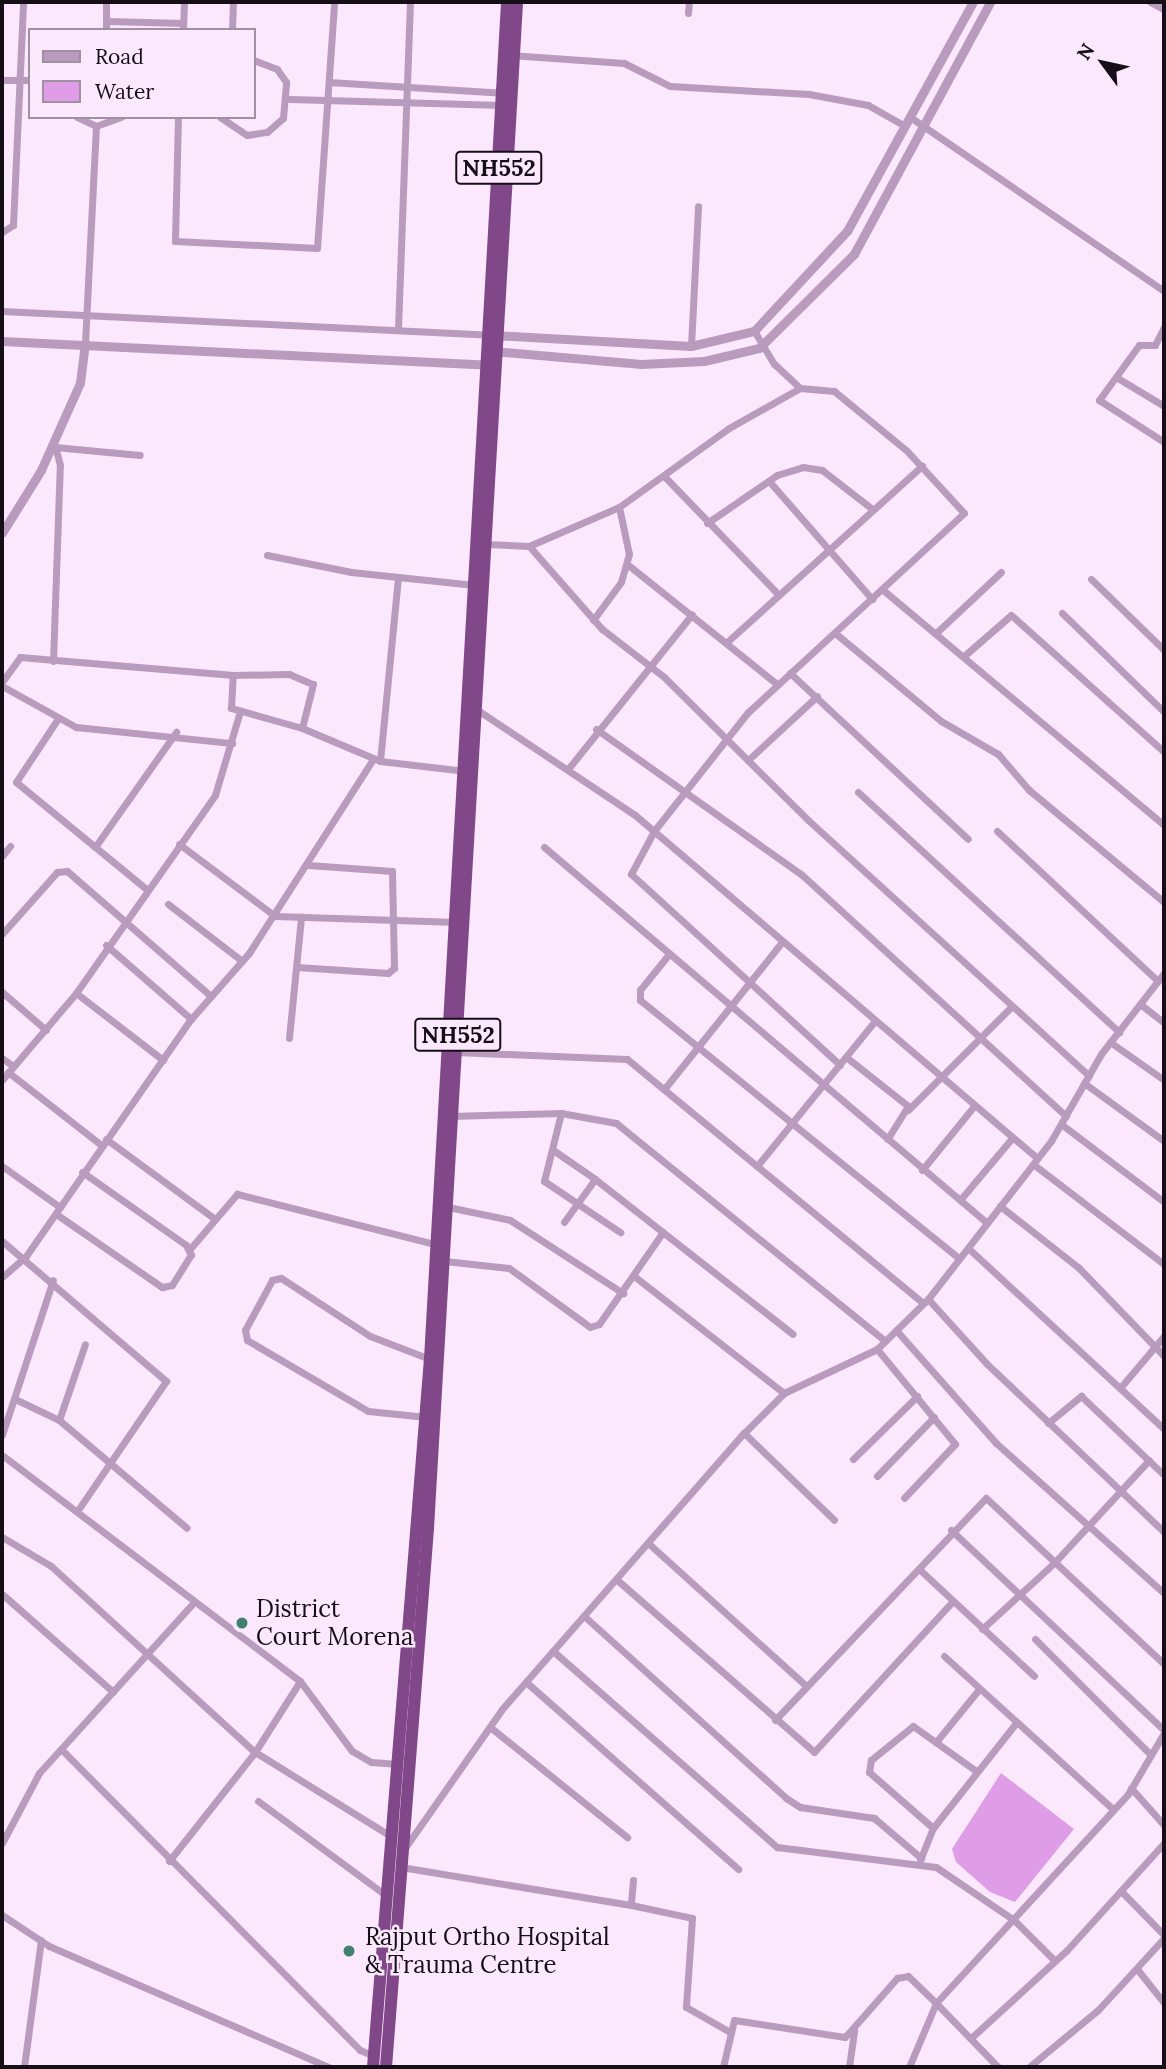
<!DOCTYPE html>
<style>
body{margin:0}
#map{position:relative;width:1166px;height:2069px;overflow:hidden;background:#fbe8fd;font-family:Lora,serif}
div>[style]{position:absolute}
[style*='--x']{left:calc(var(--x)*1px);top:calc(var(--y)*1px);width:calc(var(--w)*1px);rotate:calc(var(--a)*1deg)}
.water>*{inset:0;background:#df9ce7}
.minor>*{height:7px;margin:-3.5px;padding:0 3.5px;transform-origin:3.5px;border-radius:3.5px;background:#b99cbd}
.tertiary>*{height:9px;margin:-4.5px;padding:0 4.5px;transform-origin:4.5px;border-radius:4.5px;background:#b99cbd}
.trunk>*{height:12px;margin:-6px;padding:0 6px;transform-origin:6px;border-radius:6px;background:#804888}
.dots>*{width:19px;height:19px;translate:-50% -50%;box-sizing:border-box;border:4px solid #fbe8fd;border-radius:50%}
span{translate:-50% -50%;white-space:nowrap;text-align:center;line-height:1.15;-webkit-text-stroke:5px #fbe8fd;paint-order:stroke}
.shield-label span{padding:2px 5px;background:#fbe8fd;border:2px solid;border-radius:5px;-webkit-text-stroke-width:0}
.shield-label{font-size:23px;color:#160e17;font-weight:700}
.poi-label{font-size:24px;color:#160e17}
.left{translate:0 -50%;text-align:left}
.frame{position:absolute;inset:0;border:4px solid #160e17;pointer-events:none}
.legend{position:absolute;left:28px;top:28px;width:228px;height:91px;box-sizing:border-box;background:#fbe8fd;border:2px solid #9f91a1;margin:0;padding:9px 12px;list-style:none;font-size:21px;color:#160e17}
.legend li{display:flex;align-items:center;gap:14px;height:35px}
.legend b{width:35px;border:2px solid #9f91a1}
.north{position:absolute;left:1068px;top:28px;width:70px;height:70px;-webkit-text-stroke:5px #fbe8fd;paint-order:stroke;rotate:303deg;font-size:19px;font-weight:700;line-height:28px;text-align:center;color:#160e17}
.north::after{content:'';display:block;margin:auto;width:24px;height:32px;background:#160e17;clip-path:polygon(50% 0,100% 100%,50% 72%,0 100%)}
</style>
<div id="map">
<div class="water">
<i style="clip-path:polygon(1001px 1773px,1074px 1829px,1015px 1902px,990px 1892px,956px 1862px,952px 1849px)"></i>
</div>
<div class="minor">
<i style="--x:1150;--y:2;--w:16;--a:27"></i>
<i style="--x:688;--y:13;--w:11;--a:-85"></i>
<i style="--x:107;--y:21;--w:76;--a:1.5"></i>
<i style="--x:106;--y:30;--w:28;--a:-90"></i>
<i style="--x:183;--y:30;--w:28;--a:-88"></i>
<i style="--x:232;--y:30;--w:28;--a:-88"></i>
<i style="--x:510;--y:55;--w:114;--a:4"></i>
<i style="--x:624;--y:63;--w:51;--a:26.6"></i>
<i style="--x:670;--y:86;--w:139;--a:3.3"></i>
<i style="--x:809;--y:94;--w:60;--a:10.6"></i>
<i style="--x:868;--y:105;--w:43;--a:29.6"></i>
<i style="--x:2;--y:80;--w:28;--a:0"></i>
<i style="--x:329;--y:82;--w:173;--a:3.6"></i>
<i style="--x:289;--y:99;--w:213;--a:1.6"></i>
<i style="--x:77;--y:117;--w:21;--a:25"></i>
<i style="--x:96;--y:126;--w:27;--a:-20"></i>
<i style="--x:178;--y:117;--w:124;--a:91.4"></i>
<i style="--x:175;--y:241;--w:142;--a:2.8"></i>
<i style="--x:317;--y:248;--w:247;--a:-86"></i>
<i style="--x:220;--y:117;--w:32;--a:34"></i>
<i style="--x:247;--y:135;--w:20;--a:-9"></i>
<i style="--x:267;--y:132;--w:21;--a:-41"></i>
<i style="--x:283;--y:118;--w:36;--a:-85"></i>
<i style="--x:286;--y:82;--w:16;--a:-125"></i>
<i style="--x:277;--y:69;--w:25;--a:-159"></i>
<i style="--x:910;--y:117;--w:308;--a:34.4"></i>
<i style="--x:2;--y:232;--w:13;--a:-32"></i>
<i style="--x:13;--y:225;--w:223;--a:-87.4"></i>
<i style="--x:2;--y:311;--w:488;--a:2.8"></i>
<i style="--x:1164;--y:327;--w:20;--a:117"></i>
<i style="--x:1155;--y:345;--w:16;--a:180"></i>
<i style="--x:1139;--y:345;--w:68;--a:126"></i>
<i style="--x:1099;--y:400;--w:77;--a:32.9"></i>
<i style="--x:398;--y:329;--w:327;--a:-87.9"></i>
<i style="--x:85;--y:343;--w:217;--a:-87.1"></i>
<i style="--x:691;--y:346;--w:140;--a:-87.1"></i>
<i style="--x:1116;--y:377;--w:56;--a:31.1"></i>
<i style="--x:800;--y:388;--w:34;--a:5"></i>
<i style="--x:834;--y:391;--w:94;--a:39.4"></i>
<i style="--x:907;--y:451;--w:84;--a:47.4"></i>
<i style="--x:964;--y:513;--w:294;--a:137.3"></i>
<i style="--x:748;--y:712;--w:152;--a:128.3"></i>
<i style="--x:654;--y:831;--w:49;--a:118.1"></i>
<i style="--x:631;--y:874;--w:283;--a:42.4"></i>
<i style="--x:55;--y:447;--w:85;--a:5.4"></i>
<i style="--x:664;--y:476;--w:164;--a:46"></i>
<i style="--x:769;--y:481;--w:157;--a:48.9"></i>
<i style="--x:619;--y:507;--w:135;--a:-35.7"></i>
<i style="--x:729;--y:428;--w:81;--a:-29.4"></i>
<i style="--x:800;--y:388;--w:35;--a:-137"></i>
<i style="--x:774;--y:364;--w:39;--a:-121"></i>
<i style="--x:707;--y:523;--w:85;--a:-34.4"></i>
<i style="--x:777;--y:475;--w:27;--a:-17"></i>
<i style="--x:803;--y:467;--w:19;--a:9"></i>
<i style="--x:822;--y:470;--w:62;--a:37.8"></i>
<i style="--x:485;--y:544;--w:44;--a:2.6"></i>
<i style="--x:529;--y:546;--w:111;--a:48.7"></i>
<i style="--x:602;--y:629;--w:78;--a:37.7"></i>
<i style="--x:664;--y:677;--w:203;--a:44.8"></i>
<i style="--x:808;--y:820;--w:380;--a:42.3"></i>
<i style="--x:529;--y:546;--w:98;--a:-23.4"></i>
<i style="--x:619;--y:507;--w:48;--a:78"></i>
<i style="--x:629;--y:554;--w:29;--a:106"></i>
<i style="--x:621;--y:582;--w:47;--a:126.4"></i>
<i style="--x:267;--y:555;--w:86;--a:11.4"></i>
<i style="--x:351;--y:572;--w:124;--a:6"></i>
<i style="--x:627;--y:564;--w:192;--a:38.7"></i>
<i style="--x:1091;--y:579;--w:102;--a:44.2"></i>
<i style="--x:883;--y:590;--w:366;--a:39.9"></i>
<i style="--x:1062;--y:613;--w:142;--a:44.1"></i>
<i style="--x:835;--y:633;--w:138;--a:39.7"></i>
<i style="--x:941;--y:721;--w:66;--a:30.1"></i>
<i style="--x:998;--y:754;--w:48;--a:49.3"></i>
<i style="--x:1029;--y:790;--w:175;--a:39.7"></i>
<i style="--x:936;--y:633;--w:89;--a:-43.2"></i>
<i style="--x:727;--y:642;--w:263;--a:-42.1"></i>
<i style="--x:964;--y:656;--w:62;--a:-41.1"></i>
<i style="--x:1011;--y:615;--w:205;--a:41.8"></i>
<i style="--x:53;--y:661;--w:196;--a:-88"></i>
<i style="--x:60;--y:465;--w:24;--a:-105"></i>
<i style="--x:790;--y:673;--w:243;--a:43"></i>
<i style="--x:289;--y:674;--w:26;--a:23"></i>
<i style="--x:313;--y:684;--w:45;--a:104"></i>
<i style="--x:302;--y:728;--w:74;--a:-164.3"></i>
<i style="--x:231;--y:708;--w:33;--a:-87"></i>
<i style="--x:233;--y:675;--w:56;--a:-1"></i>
<i style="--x:2;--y:682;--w:31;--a:-54"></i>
<i style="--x:20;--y:657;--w:214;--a:4.8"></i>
<i style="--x:2;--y:686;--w:85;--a:29"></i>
<i style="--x:76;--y:727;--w:157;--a:5.9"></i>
<i style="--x:476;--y:709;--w:191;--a:33.7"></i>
<i style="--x:635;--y:815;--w:528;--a:40.47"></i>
<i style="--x:57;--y:720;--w:74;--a:123.5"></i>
<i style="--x:16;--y:782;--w:167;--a:39.4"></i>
<i style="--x:302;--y:728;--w:85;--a:22.9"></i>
<i style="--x:380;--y:761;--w:86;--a:6.7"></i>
<i style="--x:596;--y:729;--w:251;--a:35.3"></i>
<i style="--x:801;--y:874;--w:359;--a:42.4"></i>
<i style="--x:748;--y:760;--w:94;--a:-42.8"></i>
<i style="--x:380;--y:761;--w:183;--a:-84.4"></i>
<i style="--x:568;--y:769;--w:198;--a:-51.3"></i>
<i style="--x:858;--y:792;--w:355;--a:42.6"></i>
<i style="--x:997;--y:831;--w:220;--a:43"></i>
<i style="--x:179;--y:844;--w:120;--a:36.9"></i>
<i style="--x:275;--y:916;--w:182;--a:1.9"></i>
<i style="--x:95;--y:847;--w:141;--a:-54.8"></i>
<i style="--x:544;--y:847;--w:581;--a:40.32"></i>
<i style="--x:2;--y:856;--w:13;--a:-51"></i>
<i style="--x:168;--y:904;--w:93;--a:37.6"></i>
<i style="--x:2;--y:934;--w:83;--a:-48.4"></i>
<i style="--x:57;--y:872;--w:10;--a:-6"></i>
<i style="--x:67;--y:871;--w:191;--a:41"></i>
<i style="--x:106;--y:945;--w:113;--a:41"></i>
<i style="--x:669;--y:954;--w:46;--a:128.9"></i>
<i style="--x:640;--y:990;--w:10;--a:90"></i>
<i style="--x:640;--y:1000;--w:410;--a:39"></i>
<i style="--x:297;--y:967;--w:91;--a:3.8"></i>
<i style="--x:388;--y:973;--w:8;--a:-40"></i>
<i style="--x:394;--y:968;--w:97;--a:-91.2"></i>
<i style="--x:392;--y:871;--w:84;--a:-175.9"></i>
<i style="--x:2;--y:992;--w:58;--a:40.8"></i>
<i style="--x:76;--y:993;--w:110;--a:37.6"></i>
<i style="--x:1140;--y:1004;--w:31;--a:38"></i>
<i style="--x:289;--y:1038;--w:122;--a:-84.3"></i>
<i style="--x:1110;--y:1042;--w:66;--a:35.1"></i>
<i style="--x:455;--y:1052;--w:172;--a:2.3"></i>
<i style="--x:627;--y:1059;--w:384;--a:39.5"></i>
<i style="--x:846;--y:1057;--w:79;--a:38.3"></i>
<i style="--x:908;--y:1106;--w:39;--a:122"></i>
<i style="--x:2;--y:1058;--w:14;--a:36"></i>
<i style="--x:8;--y:1072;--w:118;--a:38.1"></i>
<i style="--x:2;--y:1080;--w:114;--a:-49.6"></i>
<i style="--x:76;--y:993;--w:242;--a:-54.9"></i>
<i style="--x:215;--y:795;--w:88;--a:-73.4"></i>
<i style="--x:1084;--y:1083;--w:99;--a:35.9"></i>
<i style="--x:665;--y:1088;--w:187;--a:-51.3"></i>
<i style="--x:908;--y:1110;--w:144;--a:-45"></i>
<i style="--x:561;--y:1113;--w:70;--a:104"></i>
<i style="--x:544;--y:1181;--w:92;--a:33.9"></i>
<i style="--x:451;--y:1116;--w:110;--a:-1.6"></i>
<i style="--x:561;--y:1113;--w:56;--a:10.3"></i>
<i style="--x:616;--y:1123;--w:346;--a:39"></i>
<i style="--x:1061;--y:1124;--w:129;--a:37.1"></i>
<i style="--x:106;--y:1139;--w:135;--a:36.3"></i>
<i style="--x:553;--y:1150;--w:51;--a:34.6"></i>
<i style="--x:595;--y:1179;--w:53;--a:125.8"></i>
<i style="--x:1033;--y:1164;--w:165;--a:37.4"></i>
<i style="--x:2;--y:1166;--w:71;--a:35.3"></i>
<i style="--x:757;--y:1166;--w:187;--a:-50.9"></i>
<i style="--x:922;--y:1170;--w:82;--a:-50.9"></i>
<i style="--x:595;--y:1179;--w:251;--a:38.1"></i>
<i style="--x:960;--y:1200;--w:81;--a:-50"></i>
<i style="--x:1000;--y:1206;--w:100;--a:38.1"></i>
<i style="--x:1079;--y:1268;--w:122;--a:46"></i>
<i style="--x:448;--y:1207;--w:63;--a:11.8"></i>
<i style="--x:510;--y:1220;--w:135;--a:32.9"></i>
<i style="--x:56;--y:1214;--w:129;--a:34.6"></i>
<i style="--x:162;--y:1287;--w:10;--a:-11"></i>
<i style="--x:172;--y:1285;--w:36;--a:-58"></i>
<i style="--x:191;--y:1255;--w:11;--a:-117"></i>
<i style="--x:186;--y:1245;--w:127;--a:-144.9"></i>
<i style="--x:2;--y:1241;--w:216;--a:40.5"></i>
<i style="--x:166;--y:1381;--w:156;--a:124.3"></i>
<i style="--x:968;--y:1248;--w:267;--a:42.7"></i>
<i style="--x:189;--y:1250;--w:74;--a:-49.4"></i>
<i style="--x:237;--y:1194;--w:204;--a:14.2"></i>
<i style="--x:445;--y:1261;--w:64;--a:6.2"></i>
<i style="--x:509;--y:1268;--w:100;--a:36.1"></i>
<i style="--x:590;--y:1327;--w:9;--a:-18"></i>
<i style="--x:599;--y:1324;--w:112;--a:-55.2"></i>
<i style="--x:634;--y:1276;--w:190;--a:38"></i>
<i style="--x:2;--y:1277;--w:32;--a:-41"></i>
<i style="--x:26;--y:1256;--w:289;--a:-55.2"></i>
<i style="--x:191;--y:1019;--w:88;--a:-48.7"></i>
<i style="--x:249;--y:953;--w:230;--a:-57.4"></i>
<i style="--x:928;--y:1299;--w:88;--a:47.8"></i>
<i style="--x:987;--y:1364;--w:244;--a:43.5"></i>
<i style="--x:896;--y:1330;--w:151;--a:48.5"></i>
<i style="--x:996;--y:1443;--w:225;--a:41.8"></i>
<i style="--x:877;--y:1349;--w:123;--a:50.6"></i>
<i style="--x:955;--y:1444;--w:74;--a:133.4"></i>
<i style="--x:1120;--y:1388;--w:68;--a:-49.8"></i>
<i style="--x:15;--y:1399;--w:49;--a:25.5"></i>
<i style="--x:59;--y:1420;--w:167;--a:40.2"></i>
<i style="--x:426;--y:1417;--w:58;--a:-174.1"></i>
<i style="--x:368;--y:1411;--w:140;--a:-149.6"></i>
<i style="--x:247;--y:1340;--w:10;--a:-101"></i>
<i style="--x:245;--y:1330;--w:57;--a:-61.6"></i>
<i style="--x:272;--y:1280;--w:9;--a:-13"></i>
<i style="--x:281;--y:1278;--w:106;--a:33.1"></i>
<i style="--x:370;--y:1336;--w:64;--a:21"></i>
<i style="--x:59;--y:1420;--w:80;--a:-71.1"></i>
<i style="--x:1048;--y:1423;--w:43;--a:-39.3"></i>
<i style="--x:1081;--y:1396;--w:115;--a:43.6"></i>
<i style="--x:744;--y:1433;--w:125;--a:44"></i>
<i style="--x:2;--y:1435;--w:163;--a:-71.8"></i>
<i style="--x:2;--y:1455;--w:374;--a:37.2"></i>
<i style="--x:300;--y:1681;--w:87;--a:53.4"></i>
<i style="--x:352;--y:1751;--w:22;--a:30"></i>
<i style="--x:371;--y:1762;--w:28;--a:4"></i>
<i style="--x:853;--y:1459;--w:90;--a:-44.5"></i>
<i style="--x:877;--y:1476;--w:82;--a:-46"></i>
<i style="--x:951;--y:1530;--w:292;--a:43.2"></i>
<i style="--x:2;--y:1537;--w:57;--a:30.6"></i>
<i style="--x:51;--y:1566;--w:276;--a:42.4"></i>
<i style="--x:255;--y:1752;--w:161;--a:31.8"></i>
<i style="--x:648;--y:1543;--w:212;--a:42.1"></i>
<i style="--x:919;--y:1569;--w:157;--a:42.9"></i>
<i style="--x:616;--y:1579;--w:263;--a:41.1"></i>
<i style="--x:814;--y:1752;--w:202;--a:-47.4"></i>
<i style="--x:2;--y:1594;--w:148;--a:41.4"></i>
<i style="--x:584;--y:1616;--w:272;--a:42"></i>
<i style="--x:786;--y:1798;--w:17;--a:33"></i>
<i style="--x:800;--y:1807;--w:75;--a:8.5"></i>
<i style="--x:874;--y:1818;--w:62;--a:40.4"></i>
<i style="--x:982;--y:1629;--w:98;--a:-42.5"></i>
<i style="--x:1054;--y:1563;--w:140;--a:-47.3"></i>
<i style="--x:1035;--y:1639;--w:164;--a:45"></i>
<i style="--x:553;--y:1651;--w:298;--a:41.2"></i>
<i style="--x:777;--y:1847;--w:160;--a:7.2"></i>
<i style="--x:936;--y:1867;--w:94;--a:34.2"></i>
<i style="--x:1014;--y:1920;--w:57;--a:45"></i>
<i style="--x:944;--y:1656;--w:228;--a:42.2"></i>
<i style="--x:526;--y:1682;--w:283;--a:41.4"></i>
<i style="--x:775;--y:1720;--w:306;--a:-46.5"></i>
<i style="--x:986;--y:1498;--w:243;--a:43"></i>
<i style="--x:490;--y:1727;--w:176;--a:38.8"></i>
<i style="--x:936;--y:1742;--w:68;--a:-50.9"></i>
<i style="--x:61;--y:1749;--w:424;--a:45.2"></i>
<i style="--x:360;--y:2050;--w:15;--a:23"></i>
<i style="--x:1131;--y:1788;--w:50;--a:48.3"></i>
<i style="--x:258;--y:1801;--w:160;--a:36.4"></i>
<i style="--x:933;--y:1828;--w:85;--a:-138.8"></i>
<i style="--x:869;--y:1772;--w:12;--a:-81"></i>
<i style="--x:871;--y:1760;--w:54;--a:-39"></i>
<i style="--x:913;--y:1726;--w:76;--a:35.4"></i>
<i style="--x:2;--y:1843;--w:79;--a:-62.1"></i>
<i style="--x:39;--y:1773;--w:228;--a:-47.8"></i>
<i style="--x:402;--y:1852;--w:174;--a:-55"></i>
<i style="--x:502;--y:1709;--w:367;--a:-48.8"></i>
<i style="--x:744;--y:1433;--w:57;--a:-45"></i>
<i style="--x:784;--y:1393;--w:103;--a:-25.3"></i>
<i style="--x:877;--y:1349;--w:71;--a:-44.4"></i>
<i style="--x:928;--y:1299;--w:200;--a:-52.1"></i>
<i style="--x:1051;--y:1141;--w:100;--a:-60.1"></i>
<i style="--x:1101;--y:1054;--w:103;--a:-52.1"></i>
<i style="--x:920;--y:1860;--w:35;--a:-68"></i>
<i style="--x:933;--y:1828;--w:132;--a:-51.7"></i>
<i style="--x:169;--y:1861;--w:139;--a:-51.7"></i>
<i style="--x:255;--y:1752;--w:84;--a:-57.6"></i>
<i style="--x:401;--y:1867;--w:233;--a:9.4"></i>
<i style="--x:633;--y:1880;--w:25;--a:95"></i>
<i style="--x:631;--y:1905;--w:62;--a:12"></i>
<i style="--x:692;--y:1918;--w:89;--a:93.9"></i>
<i style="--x:686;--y:2007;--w:51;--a:29.6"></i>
<i style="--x:1121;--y:1891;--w:62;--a:45.7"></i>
<i style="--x:2;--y:1915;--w:56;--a:33.4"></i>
<i style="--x:49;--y:1946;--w:305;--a:23.4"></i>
<i style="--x:1137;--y:1969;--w:43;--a:51.5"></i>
<i style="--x:971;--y:2038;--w:130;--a:-42.5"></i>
<i style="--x:1067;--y:1950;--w:144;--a:-47.8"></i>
<i style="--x:24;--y:2067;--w:128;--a:-82.4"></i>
<i style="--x:723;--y:2067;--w:48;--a:-76.8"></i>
<i style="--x:734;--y:2020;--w:112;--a:8.7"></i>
<i style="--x:845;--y:2037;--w:79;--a:-48.6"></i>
<i style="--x:897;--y:1978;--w:11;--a:-10"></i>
<i style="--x:908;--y:1976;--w:39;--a:44"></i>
<i style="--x:936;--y:2003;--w:69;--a:112.9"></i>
<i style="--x:849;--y:2067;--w:37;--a:-82"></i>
<i style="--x:998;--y:2067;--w:89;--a:-134.1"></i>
<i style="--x:936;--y:2003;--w:284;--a:-47.4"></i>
<i style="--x:1128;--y:1794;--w:71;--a:-59.5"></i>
<i style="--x:1029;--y:2067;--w:89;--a:-39.6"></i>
<i style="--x:1098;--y:2010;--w:98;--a:-47.5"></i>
</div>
<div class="tertiary">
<i style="--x:492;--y:335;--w:199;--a:3.2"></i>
<i style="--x:691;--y:346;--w:65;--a:-13.4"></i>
<i style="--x:754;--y:331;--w:137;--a:-47.1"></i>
<i style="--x:847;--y:231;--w:261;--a:-61.2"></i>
<i style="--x:2;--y:341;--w:487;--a:2.8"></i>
<i style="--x:493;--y:351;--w:149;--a:5"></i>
<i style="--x:641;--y:364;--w:63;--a:-2.7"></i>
<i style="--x:704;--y:361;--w:57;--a:-13.3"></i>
<i style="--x:759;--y:348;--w:134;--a:-44.7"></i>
<i style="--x:854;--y:254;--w:286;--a:-61.6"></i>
<i style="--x:2;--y:533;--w:74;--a:-58.2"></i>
<i style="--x:41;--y:470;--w:95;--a:-65.9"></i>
<i style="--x:80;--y:383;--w:40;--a:-82.9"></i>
</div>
<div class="trunk">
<i style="--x:373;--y:2067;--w:710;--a:-85.4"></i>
<i style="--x:430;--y:1359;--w:1359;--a:-86.75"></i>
<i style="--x:386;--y:2067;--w:541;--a:-85.54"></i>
<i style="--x:428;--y:1528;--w:1529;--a:-86.66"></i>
</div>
<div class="dots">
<i style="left:242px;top:1623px;background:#40806e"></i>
<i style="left:349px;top:1951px;background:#40806e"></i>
</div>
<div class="shield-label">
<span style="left:499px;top:168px">NH552</span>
<span style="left:458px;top:1035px">NH552</span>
</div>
<div class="poi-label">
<span class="left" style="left:256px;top:1623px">District<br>Court Morena</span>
<span class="left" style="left:365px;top:1951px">Rajput Ortho Hospital<br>&amp; Trauma Centre</span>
</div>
<div class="frame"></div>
<ul class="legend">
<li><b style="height:9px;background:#b99cbd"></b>Road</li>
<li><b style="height:19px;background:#df9ce7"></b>Water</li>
</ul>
<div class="north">N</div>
</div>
